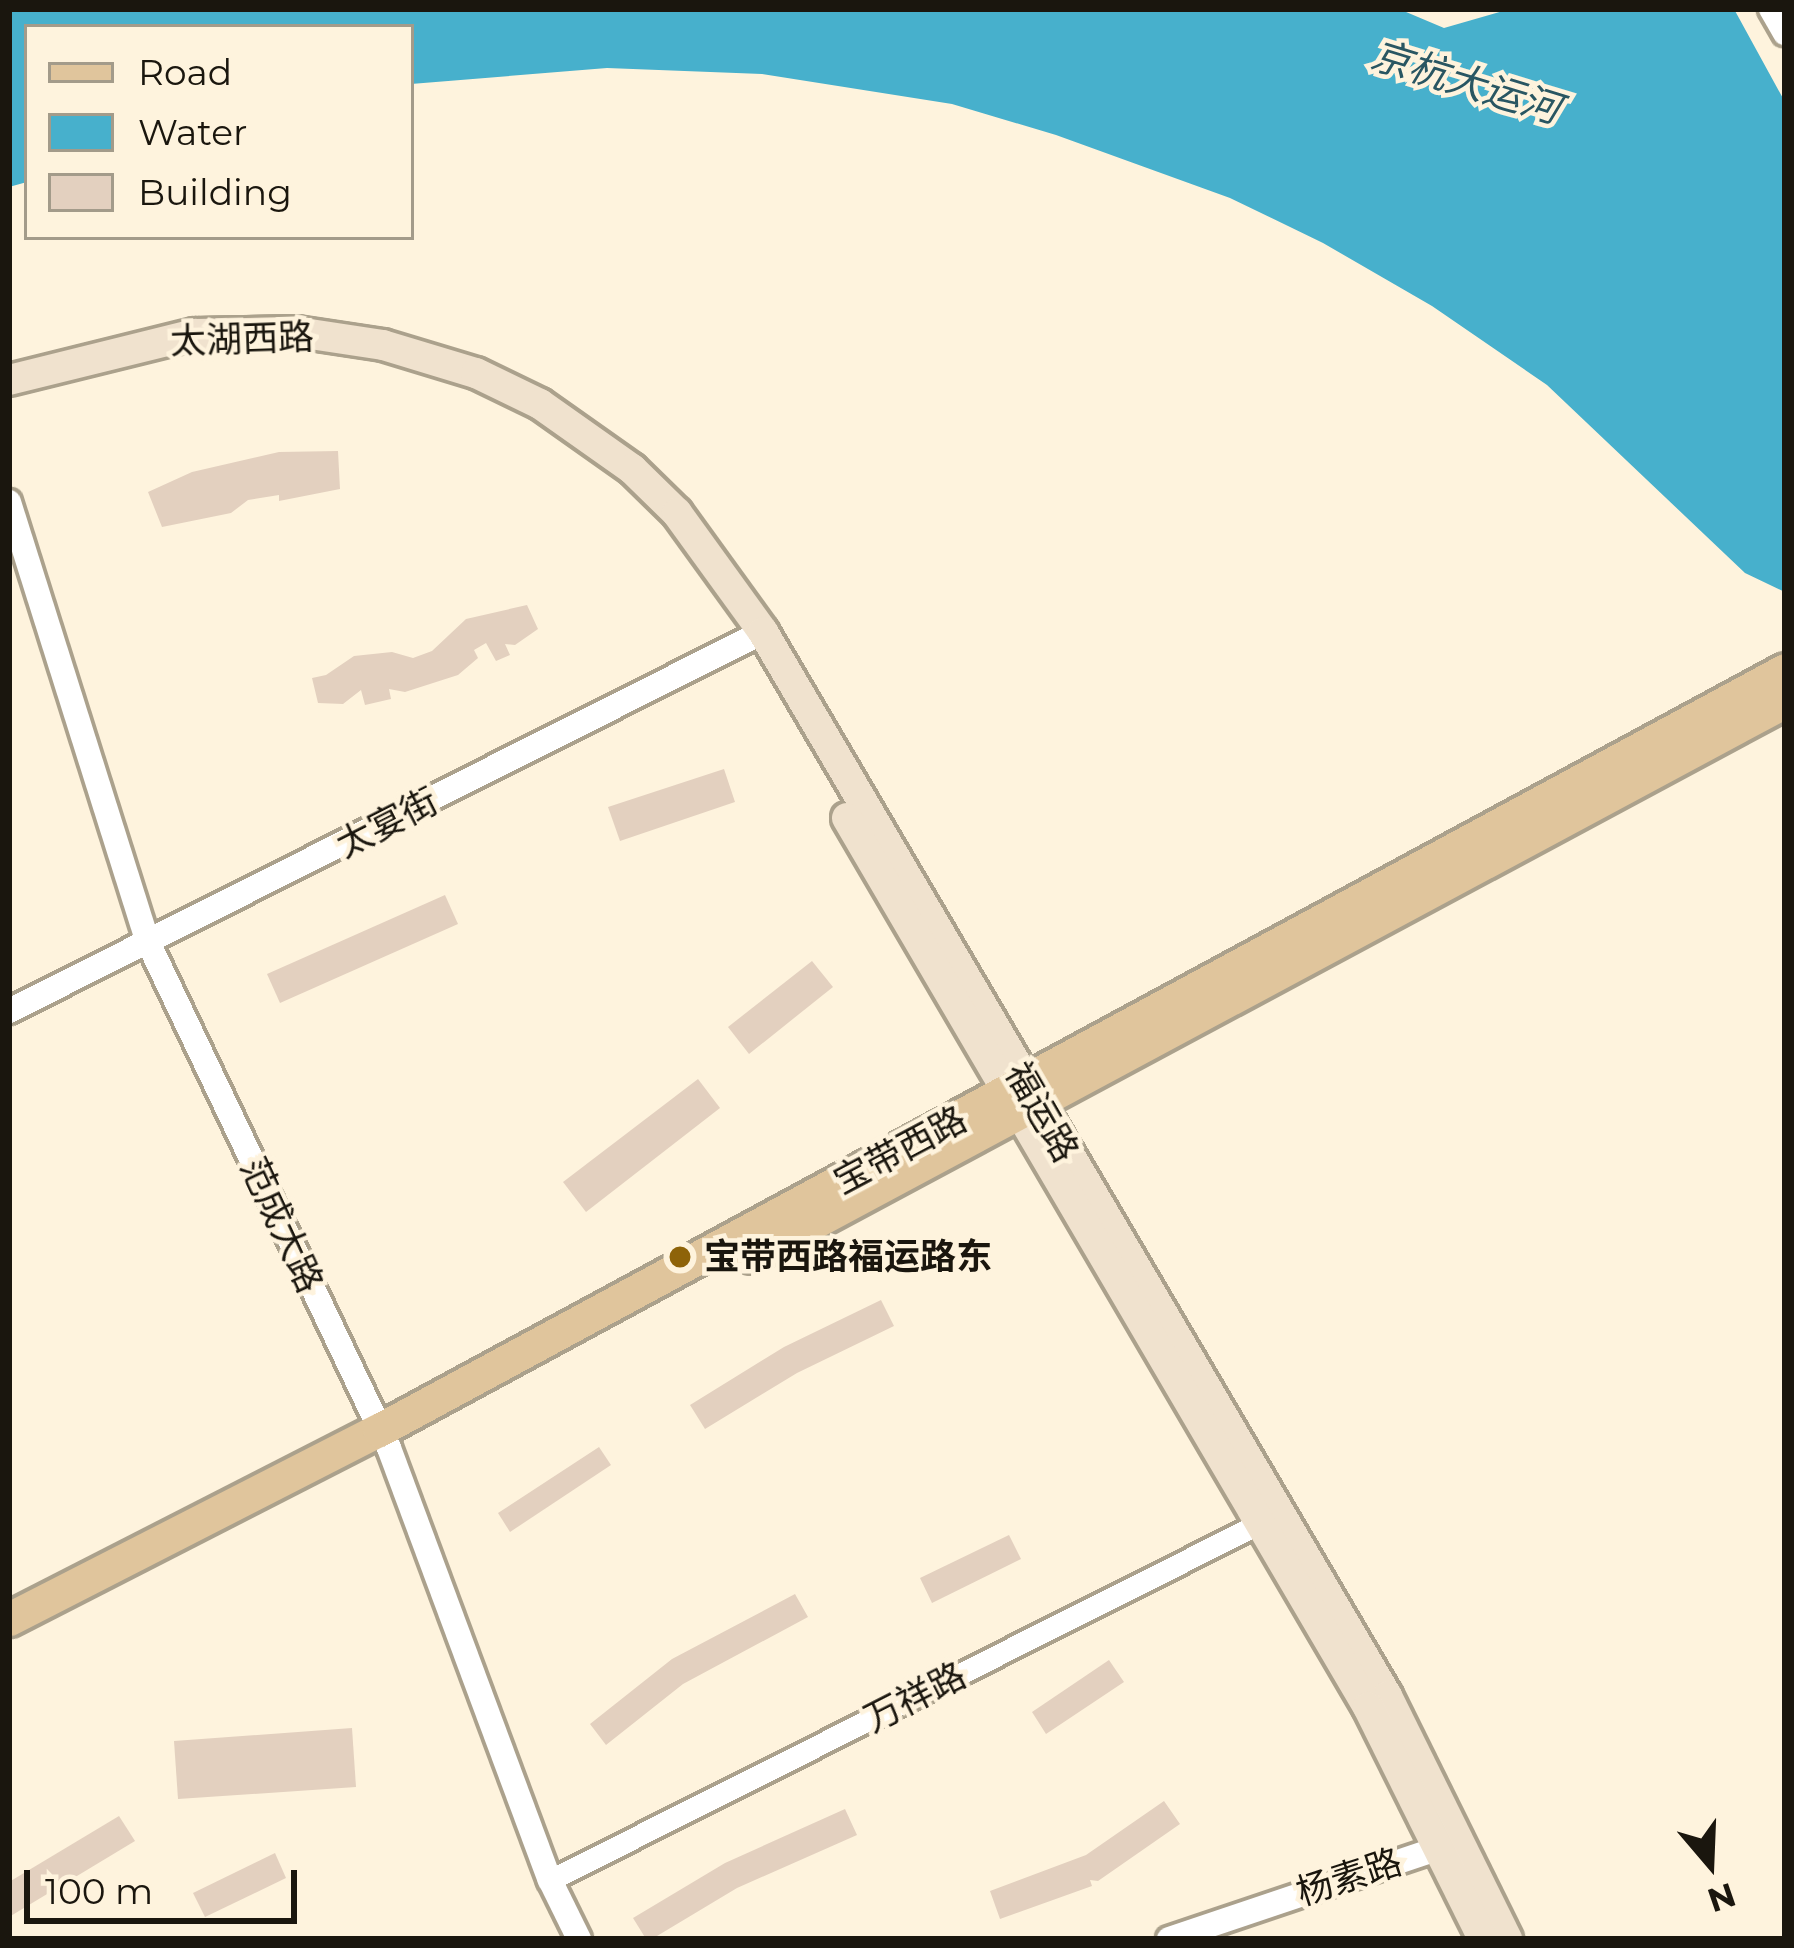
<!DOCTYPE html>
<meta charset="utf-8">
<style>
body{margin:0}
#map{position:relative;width:1794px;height:1948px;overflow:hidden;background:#fef3dd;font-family:Montserrat,"Noto Sans SC",sans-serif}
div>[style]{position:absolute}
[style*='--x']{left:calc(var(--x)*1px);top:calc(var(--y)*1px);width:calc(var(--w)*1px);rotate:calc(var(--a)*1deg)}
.water>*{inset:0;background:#47b0cc}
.building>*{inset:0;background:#e3d0bf}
.roads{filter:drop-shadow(3px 0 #aba18c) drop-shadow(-3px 0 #aba18c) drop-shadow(0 3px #aba18c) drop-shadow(0 -3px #aba18c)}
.minor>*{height:21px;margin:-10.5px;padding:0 10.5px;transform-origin:10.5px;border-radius:10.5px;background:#fff}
.tertiary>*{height:24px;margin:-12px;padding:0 12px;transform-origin:12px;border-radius:12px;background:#fff}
.secondary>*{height:30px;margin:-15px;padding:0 15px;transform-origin:15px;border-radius:15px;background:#f0e2ce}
.primary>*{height:33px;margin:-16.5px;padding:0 16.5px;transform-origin:16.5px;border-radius:16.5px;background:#e0c59c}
.dots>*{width:33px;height:33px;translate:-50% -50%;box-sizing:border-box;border:6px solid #fef3dd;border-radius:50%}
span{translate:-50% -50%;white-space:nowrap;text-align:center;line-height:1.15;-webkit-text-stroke:9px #fef3dd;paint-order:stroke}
.street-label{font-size:36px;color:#1a160e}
.poi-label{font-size:36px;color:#1a160e;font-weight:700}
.left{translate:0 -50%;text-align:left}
.water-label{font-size:39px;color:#295662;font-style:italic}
.frame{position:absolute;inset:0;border:12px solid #1a160e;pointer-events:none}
.legend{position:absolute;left:24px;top:24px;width:390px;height:216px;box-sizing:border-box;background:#fef3dd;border:3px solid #a39b8a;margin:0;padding:15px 21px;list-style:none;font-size:36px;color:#1a160e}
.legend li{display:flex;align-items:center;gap:24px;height:60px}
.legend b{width:60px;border:3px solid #a39b8a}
.north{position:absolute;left:1650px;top:1804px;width:120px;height:120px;-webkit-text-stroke:9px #fef3dd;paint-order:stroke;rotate:161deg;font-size:33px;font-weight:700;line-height:48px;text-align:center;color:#1a160e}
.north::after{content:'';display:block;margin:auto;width:42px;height:54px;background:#1a160e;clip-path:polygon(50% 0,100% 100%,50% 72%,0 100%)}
.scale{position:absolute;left:24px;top:1870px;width:273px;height:54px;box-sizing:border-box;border:6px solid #1a160e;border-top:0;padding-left:15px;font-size:36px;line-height:42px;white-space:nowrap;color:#1a160e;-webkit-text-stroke:9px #fef3dd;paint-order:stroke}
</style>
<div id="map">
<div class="water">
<i style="clip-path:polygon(9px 9px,1399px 9px,1444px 28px,1510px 9px,1734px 9px,1785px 102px,1785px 592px,1745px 573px,1547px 385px,1432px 306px,1323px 243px,1230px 198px,1056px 135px,952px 104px,762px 74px,607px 68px,411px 84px,411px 27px,27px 27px,27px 182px,9px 187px)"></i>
</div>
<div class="building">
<i style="clip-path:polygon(338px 451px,340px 489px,279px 501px,279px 495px,248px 500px,231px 513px,162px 527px,148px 492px,192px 472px,279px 452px)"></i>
<i style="clip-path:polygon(527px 605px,538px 629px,515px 645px,505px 644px,510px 655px,496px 661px,486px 643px,474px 650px,478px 658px,458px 675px,405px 692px,389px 689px,391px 699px,365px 705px,361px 690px,343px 704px,318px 703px,312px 678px,326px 675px,354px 656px,392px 652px,413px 658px,432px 651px,466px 619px)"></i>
<i style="clip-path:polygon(724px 769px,735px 802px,620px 841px,608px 807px)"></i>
<i style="clip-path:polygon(445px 895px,458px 924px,280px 1003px,267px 974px)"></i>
<i style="clip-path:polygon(812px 961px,833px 987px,749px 1054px,728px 1027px)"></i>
<i style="clip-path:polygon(698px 1079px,720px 1108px,586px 1212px,563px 1182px)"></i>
<i style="clip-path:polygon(881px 1300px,894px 1326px,797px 1373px,705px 1429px,690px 1405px,784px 1347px)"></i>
<i style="clip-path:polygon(599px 1447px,611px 1465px,510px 1532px,498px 1513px)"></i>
<i style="clip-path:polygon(1009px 1535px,1021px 1559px,932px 1603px,920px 1578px)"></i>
<i style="clip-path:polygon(795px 1594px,808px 1617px,683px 1684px,606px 1745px,590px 1724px,672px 1659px)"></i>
<i style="clip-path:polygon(1109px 1660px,1124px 1682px,1046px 1734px,1032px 1712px)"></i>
<i style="clip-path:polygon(352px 1728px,356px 1787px,178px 1799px,174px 1741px)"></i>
<i style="clip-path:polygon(1164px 1801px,1180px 1824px,1098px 1881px,1090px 1880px,1092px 1886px,1000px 1919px,990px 1891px,1086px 1855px)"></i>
<i style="clip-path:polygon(845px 1809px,857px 1835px,737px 1888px,652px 1939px,646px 1939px,633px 1918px,725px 1863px)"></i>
<i style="clip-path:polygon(119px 1816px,135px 1841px,9px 1917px,9px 1882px)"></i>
<i style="clip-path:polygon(275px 1853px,286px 1878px,205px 1917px,193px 1893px)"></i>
</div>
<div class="roads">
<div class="minor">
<i style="--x:550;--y:1880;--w:804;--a:-26.69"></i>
</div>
<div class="tertiary">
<i style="--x:1771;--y:9;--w:28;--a:60"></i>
<i style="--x:9;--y:502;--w:461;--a:72.5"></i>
<i style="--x:148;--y:942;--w:560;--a:64.53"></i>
<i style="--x:389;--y:1448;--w:461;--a:69.6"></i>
<i style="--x:550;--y:1880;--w:66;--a:63.8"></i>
<i style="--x:9;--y:1011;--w:844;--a:-26.69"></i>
<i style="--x:1169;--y:1939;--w:298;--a:-18.6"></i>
</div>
<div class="secondary">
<i style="--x:9;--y:380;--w:192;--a:-13.9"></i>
<i style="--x:195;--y:334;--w:102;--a:-1.1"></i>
<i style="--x:297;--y:332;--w:87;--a:8.6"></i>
<i style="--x:383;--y:345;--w:97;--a:16.8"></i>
<i style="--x:476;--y:373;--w:71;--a:25.8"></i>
<i style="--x:540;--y:404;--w:113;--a:35.2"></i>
<i style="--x:632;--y:469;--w:63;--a:44.4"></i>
<i style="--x:677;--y:513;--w:147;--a:54.1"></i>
<i style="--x:763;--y:632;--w:1233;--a:59.61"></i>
<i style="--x:1387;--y:1696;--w:271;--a:63.7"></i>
<i style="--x:847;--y:818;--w:1030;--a:59.63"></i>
<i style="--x:1368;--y:1707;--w:259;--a:63.6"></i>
</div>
<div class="primary">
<i style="--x:751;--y:1256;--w:1174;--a:-28.22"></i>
<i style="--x:9;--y:1619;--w:415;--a:-27.1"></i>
<i style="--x:379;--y:1430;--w:1598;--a:-28.39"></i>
</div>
</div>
<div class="dots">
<i style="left:680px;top:1257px;background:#8e6309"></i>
</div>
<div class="street-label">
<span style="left:242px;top:339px;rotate:-2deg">太湖西路</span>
<span style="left:387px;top:823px;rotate:-27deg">太宴街</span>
<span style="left:1042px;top:1112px;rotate:60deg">福运路</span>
<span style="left:900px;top:1150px;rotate:-28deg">宝带西路</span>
<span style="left:282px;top:1225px;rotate:65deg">范成大路</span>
<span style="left:915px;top:1697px;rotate:-27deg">万祥路</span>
<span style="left:1349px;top:1877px;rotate:-18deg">杨素路</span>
</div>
<div class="poi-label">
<span class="left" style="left:704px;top:1257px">宝带西路福运路东</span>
</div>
<div class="water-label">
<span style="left:1466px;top:82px;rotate:17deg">京杭大运河</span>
</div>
<div class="frame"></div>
<ul class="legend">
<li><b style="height:15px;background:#e0c59c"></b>Road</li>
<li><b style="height:33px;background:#47b0cc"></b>Water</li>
<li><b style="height:33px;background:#e3d0bf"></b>Building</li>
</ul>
<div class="north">N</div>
<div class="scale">100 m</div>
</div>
